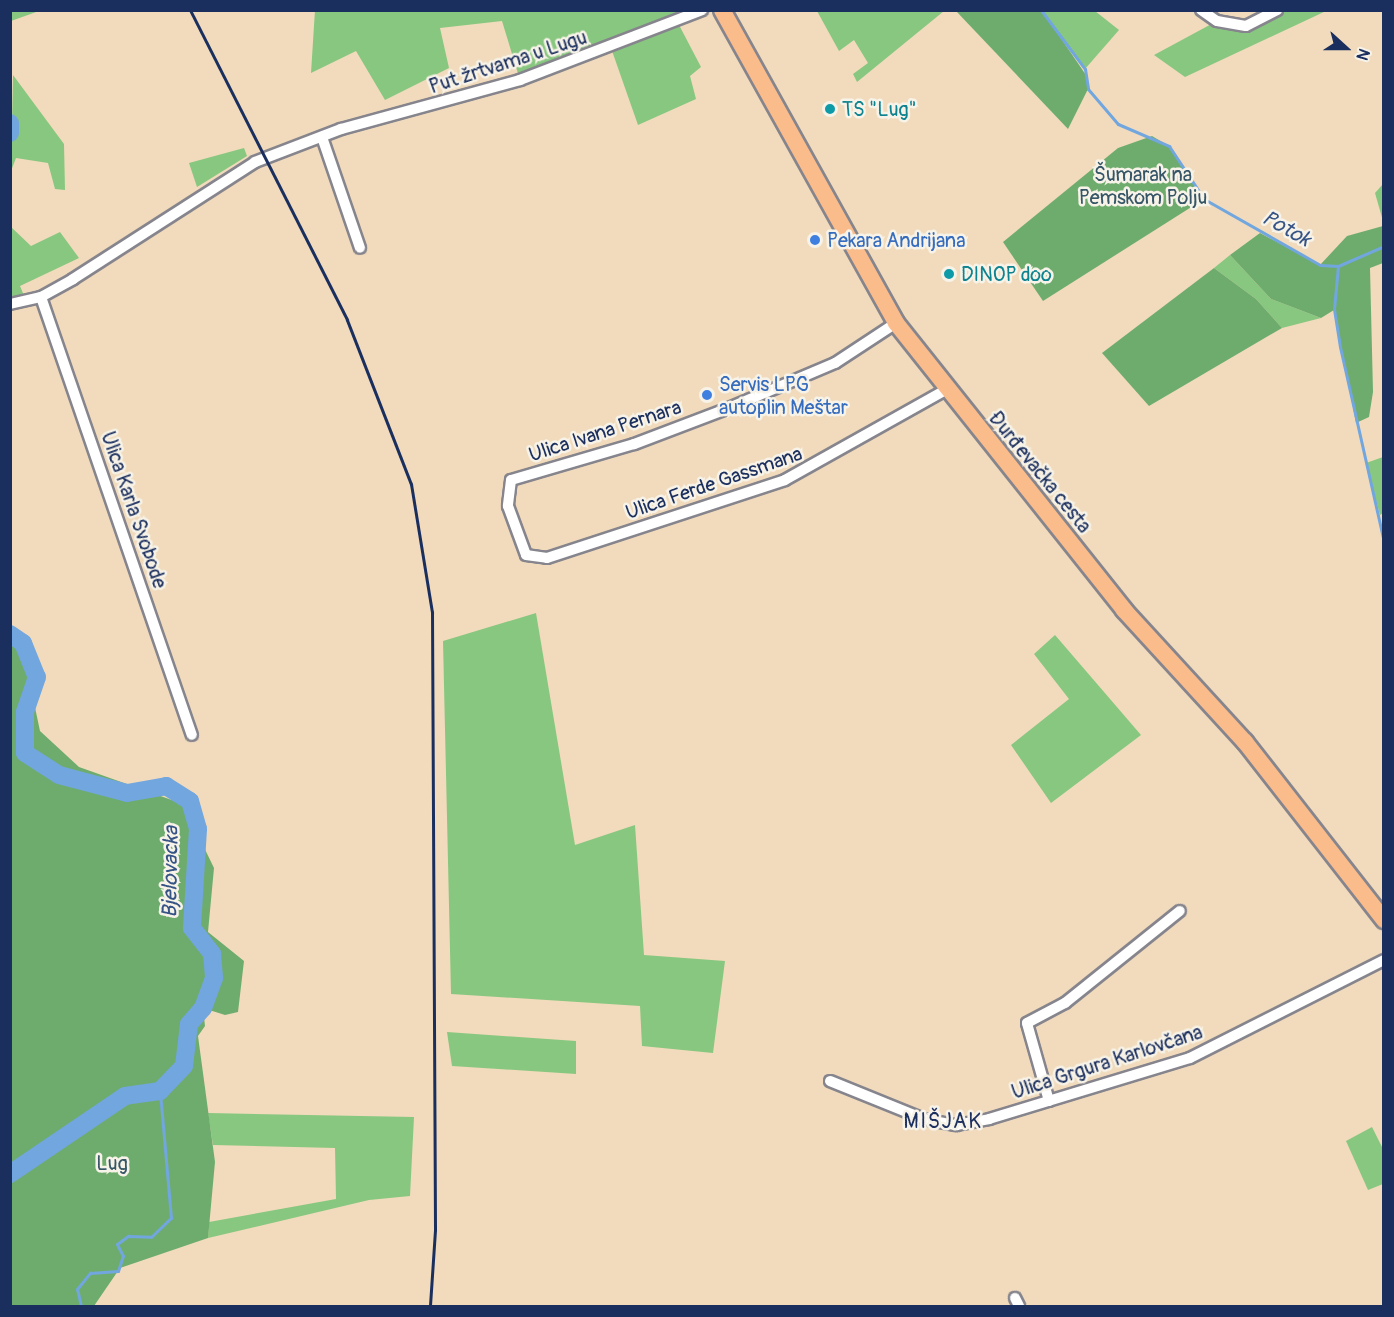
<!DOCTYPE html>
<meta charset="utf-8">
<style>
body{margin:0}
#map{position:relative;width:1394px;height:1317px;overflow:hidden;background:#f1dbbc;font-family:Pangolin,sans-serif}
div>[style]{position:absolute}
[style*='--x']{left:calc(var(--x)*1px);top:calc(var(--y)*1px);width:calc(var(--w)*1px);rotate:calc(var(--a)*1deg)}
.green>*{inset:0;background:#88c77f}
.forest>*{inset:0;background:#6eac6e}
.stream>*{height:3px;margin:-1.5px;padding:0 1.5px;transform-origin:1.5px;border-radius:1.5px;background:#72a6df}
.river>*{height:18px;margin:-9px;padding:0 9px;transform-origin:9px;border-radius:9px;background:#72a6df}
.roads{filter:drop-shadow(2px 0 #86858d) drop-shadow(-2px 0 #86858d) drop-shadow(0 2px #86858d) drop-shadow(0 -2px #86858d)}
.minor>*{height:10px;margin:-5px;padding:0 5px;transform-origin:5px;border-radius:5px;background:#fff}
.primary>*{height:16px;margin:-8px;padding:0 8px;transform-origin:8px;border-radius:8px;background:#fabc8b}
.rail>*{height:3px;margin:-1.5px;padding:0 1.5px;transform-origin:1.5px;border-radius:1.5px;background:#1b2f5e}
.dots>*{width:16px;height:16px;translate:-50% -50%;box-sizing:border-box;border:3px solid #f7f3e8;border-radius:50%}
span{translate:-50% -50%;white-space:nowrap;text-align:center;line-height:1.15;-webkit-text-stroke:5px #f7f3e8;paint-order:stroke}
.street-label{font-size:20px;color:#1b2f5e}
.culture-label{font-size:20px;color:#0d838f}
.left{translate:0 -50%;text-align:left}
.park-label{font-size:20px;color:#365566}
.shop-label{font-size:20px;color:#366cbe}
.water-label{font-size:21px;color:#355385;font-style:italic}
.neighbourhood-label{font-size:21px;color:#1b2f5e;letter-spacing:1.5px}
.frame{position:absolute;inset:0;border:12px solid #1b2f5e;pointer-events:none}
.north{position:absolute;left:1316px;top:18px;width:60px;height:60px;-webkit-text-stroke:4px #f7f3e8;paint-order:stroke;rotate:111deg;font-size:16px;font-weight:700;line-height:24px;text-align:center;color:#1b2f5e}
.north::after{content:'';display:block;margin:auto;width:21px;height:27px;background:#1b2f5e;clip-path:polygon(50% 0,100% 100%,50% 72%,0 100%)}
</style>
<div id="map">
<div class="green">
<i style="clip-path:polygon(11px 10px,39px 10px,39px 11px,11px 21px)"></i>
<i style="clip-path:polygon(315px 10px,682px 11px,678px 23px,701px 67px,690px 76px,696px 99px,638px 125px,611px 48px,520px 80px,502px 21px,440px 28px,449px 68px,385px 100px,356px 51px,311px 73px)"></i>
<i style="clip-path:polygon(817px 11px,944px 11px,857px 82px,853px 74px,868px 63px,854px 40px,839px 51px)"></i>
<i style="clip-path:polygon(1039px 11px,1095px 11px,1119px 30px,1085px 69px)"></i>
<i style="clip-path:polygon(1277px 11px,1326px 11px,1185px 77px,1154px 55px,1217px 21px,1246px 26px)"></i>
<i style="clip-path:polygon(13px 75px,64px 144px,65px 190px,55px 189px,48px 163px,16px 158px,11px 171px)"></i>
<i style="clip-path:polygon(244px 148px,247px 156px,197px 187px,189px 163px)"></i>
<i style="clip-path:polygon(1383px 184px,1383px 221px,1375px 193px)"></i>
<i style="clip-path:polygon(10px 226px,31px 246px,60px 232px,79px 258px,20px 286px,25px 298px,11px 301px)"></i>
<i style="clip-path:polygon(1230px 255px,1271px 299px,1321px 318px,1282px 328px,1256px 299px,1214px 268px)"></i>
<i style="clip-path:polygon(1383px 457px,1383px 513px,1380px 515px,1366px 463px)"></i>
<i style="clip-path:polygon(536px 613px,575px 845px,635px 825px,644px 955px,725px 961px,713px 1053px,642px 1046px,640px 1006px,451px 994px,443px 641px)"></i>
<i style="clip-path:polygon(1055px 635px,1141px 735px,1051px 803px,1011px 745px,1069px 699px,1034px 654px)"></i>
<i style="clip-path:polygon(447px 1032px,576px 1041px,576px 1074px,452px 1066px)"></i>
<i style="clip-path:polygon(208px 1113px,414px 1117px,410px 1196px,369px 1200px,208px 1238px,209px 1222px,336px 1199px,335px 1148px,213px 1145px)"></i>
<i style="clip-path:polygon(1372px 1127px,1383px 1149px,1383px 1184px,1368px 1190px,1346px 1141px)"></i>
</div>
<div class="forest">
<i style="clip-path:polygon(956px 11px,1043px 12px,1086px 75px,1088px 89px,1068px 129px)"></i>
<i style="clip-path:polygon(1152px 136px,1169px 146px,1204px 199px,1043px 301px,1003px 242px,1118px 148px)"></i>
<i style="clip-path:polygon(1383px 226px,1383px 263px,1370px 268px,1373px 392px,1369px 417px,1356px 423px,1334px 310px,1321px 318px,1271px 299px,1230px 255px,1260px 233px,1320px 265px,1347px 236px)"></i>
<i style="clip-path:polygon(1214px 268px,1256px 299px,1282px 328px,1149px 406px,1102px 353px)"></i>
<i style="clip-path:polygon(10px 641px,22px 646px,40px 731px,79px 767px,183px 804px,214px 868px,208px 932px,244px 961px,238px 1012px,225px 1015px,203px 1008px,205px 1026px,198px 1036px,215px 1162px,208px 1238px,120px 1268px,94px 1306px,11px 1306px)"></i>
</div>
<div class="stream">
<i style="--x:1041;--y:10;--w:74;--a:53.3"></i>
<i style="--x:1085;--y:69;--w:20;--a:81"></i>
<i style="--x:1088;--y:89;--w:46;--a:49.4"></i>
<i style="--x:1118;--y:124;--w:56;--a:23.3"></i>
<i style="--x:1169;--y:146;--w:64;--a:56.6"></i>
<i style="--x:1204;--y:199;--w:133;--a:29.6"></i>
<i style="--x:1320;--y:265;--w:18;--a:3"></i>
<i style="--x:1338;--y:266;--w:43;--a:95.3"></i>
<i style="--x:1334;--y:309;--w:38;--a:81"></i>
<i style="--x:1340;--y:347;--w:200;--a:77.3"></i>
<i style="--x:1338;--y:266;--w:50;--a:-23.5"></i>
<i style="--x:81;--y:1306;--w:17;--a:-103"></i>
<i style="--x:77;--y:1289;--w:21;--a:-51"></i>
<i style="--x:90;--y:1273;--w:28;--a:-4"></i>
<i style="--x:118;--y:1271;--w:16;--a:-72"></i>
<i style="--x:123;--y:1256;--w:13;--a:-117"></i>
<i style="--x:117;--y:1244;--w:14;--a:-36"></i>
<i style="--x:128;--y:1236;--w:23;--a:2"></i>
<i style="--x:151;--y:1237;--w:28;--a:-44"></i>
<i style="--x:171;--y:1218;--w:127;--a:-95"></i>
</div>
<div class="river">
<i style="--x:10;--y:123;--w:10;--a:90"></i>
<i style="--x:10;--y:634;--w:16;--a:35"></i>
<i style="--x:23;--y:643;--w:37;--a:68"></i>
<i style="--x:37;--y:677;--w:37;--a:109"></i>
<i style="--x:25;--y:712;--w:41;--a:90"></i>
<i style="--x:25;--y:753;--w:40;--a:32.9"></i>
<i style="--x:59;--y:775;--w:70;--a:14.8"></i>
<i style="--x:127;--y:793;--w:40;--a:-10"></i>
<i style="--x:166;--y:786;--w:28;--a:32"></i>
<i style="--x:190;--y:801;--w:29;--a:74"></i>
<i style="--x:198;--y:829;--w:99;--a:93.5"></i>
<i style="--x:192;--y:928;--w:33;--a:52"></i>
<i style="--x:212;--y:954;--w:24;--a:85"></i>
<i style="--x:214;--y:978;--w:32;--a:110"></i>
<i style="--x:203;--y:1008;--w:21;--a:131"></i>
<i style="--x:189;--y:1024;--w:42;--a:96.8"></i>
<i style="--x:184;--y:1066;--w:35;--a:134"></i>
<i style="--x:160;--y:1091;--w:35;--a:172"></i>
<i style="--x:125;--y:1096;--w:139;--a:145.9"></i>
</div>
<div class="roads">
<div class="minor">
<i style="--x:1201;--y:10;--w:19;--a:35"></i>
<i style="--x:1217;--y:21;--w:29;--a:10"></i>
<i style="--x:1246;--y:26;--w:35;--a:-27"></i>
<i style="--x:322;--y:137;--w:117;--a:71.1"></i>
<i style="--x:41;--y:297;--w:463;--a:71"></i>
<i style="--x:10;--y:304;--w:32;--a:-13"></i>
<i style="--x:41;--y:297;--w:37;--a:-29"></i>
<i style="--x:73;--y:279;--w:216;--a:-32.7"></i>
<i style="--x:255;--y:162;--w:92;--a:-21"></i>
<i style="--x:341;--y:129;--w:186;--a:-15.3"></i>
<i style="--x:520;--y:80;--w:195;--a:-21"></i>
<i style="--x:896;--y:323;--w:73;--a:146.7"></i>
<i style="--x:835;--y:363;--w:115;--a:157"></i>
<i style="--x:729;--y:408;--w:102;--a:159.2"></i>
<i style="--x:634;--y:444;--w:128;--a:163.7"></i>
<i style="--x:511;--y:480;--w:26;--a:97"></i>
<i style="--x:508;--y:506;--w:52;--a:69.8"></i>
<i style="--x:526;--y:555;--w:21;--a:8"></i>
<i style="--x:547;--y:558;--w:250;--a:-18.1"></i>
<i style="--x:785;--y:480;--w:186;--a:-29.3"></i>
<i style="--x:830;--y:1081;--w:101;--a:22"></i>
<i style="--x:924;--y:1119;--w:33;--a:11"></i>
<i style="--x:956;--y:1125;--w:34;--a:-10"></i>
<i style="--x:989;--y:1119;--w:210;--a:-16.9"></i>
<i style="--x:1190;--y:1058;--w:217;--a:-26.8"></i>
<i style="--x:1049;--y:1101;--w:81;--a:-105.8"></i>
<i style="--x:1027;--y:1023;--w:43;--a:-27.8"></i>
<i style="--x:1065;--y:1003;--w:147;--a:-38.7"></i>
<i style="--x:1015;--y:1298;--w:9;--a:63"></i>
</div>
<div class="primary">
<i style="--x:722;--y:10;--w:358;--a:60.9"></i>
<i style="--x:896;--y:323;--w:367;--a:51.5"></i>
<i style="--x:1124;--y:610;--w:179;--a:47.5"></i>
<i style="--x:1245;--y:742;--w:226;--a:52"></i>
</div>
</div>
<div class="rail">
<i style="--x:190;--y:10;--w:347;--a:63.1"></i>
<i style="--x:347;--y:320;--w:176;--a:68.7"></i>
<i style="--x:411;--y:484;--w:130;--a:80.7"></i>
<i style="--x:432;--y:612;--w:618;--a:89.72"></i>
<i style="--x:435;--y:1230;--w:76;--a:93.8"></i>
</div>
<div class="dots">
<i style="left:830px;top:109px;background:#0f9aa8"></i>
<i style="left:815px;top:240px;background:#3f7fe0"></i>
<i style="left:949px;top:274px;background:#0f9aa8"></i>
<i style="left:707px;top:395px;background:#3f7fe0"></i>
</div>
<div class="street-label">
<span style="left:508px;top:62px;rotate:-18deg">Put žrtvama u Lugu</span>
<span style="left:605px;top:431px;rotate:-18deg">Ulica Ivana Pernara</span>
<span style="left:1040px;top:472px;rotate:51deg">Đurđevačka cesta</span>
<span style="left:714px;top:483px;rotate:-19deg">Ulica Ferde Gassmana</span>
<span style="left:134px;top:510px;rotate:71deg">Ulica Karla Svobode</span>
<span style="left:1107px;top:1062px;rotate:-18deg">Ulica Grgura Karlovčana</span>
</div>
<div class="culture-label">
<span class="left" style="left:842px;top:109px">TS "Lug"</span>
<span class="left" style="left:961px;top:274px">DINOP doo</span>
</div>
<div class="park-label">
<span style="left:1143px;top:186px">Šumarak na<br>Pemskom Polju</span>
<span style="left:112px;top:1163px">Lug</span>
</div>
<div class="shop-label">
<span class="left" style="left:827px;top:240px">Pekara Andrijana</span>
<span class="left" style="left:719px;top:396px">Servis LPG<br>autoplin Meštar</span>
</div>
<div class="water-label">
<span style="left:1286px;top:229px;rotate:29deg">Potok</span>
<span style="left:171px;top:872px;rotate:-89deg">Bjelovacka</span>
</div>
<div class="neighbourhood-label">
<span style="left:943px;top:1122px">MIŠJAK</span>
</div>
<div class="frame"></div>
<div class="north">N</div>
</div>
